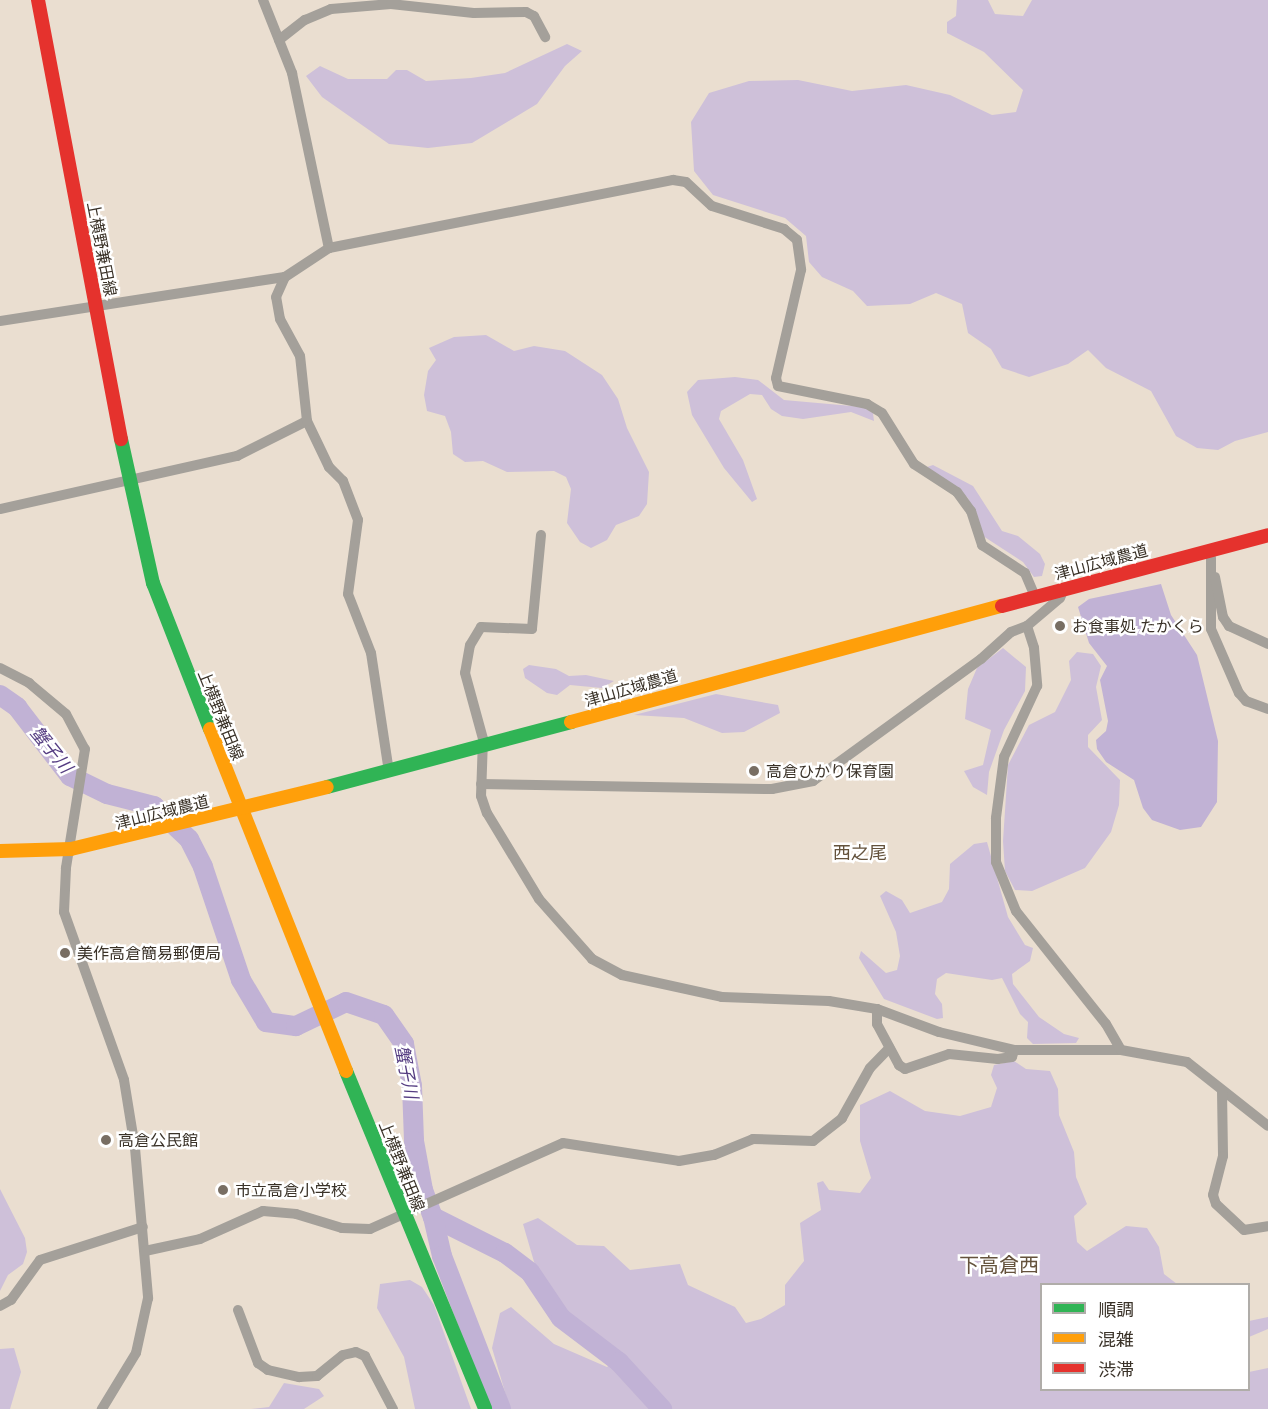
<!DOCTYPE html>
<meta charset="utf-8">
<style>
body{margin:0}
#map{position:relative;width:1268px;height:1409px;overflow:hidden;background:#eaded0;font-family:"Source Serif 4","Noto Sans JP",serif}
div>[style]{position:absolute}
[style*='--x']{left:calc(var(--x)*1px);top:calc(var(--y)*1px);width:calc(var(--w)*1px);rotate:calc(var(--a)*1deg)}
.forest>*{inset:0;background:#cec0d9}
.water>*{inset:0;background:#c1b2d5}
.river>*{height:20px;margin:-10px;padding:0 10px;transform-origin:10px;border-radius:10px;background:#c1b2d5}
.street>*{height:10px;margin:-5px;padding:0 5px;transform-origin:5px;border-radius:5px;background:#a4a09a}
.fast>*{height:14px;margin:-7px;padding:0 7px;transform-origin:7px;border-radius:7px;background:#30b455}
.slow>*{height:14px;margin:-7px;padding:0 7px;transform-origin:7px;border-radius:7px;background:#ff9f0a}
.jam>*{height:14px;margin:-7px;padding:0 7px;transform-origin:7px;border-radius:7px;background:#e5322d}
.dots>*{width:16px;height:16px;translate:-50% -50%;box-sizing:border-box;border:3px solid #fff;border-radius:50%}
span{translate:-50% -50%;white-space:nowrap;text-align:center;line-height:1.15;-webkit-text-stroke:5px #fff;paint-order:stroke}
.street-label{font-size:16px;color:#3a3228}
.poi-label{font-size:16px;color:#3a3228}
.left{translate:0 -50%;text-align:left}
.water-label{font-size:18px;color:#553d82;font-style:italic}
.neighbourhood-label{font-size:18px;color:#64523c}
.quarter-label{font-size:20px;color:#64523c}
.legend{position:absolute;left:1040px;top:1283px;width:210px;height:108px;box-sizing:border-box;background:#fff;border:2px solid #b0ada9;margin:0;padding:8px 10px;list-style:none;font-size:18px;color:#3a3228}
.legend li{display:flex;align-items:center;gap:12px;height:30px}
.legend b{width:30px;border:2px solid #b0ada9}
</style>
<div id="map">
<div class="forest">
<i style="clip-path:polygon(957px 0,988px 0,995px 14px,1023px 16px,1032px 0,1268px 0,1268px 432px,1235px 441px,1218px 450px,1197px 448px,1176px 436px,1151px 391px,1106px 368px,1088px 350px,1068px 364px,1029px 377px,1002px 368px,991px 349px,968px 333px,962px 304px,936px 293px,910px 304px,867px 306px,853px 291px,822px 277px,809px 262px,806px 236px,785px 218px,713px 195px,694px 171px,691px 122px,709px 93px,749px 81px,798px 80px,852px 91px,906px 85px,950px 95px,992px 115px,1016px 112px,1023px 90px,984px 52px,947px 33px,947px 22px,956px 16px)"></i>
<i style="clip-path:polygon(567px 44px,582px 51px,565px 66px,537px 104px,472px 143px,428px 148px,389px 144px,322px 97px,306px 76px,320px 66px,348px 79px,387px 79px,396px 70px,407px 70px,426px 81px,471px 78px,505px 73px)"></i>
<i style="clip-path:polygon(486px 335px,514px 351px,534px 346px,565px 351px,602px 375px,618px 399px,627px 428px,649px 472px,647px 504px,639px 516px,616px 525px,607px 540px,591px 548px,580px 542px,567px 523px,571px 489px,566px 477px,554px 471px,507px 472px,483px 461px,465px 462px,453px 454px,451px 432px,445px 416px,427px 411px,424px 395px,428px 371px,436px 360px,429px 348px,454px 337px)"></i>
<i style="clip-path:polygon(735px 377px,758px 380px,784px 400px,863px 407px,873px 413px,874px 421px,851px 412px,803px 419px,782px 416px,771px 409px,762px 395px,750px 394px,721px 411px,719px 419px,743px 460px,757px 499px,752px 502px,724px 468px,692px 415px,687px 392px,698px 380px)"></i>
<i style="clip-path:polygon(933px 465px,973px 486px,1002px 531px,1018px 536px,1040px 554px,1045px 564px,1042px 576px,1034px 577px,1023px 562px,983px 536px,968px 498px,927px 467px)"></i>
<i style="clip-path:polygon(1003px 648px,1026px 667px,1025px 691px,1004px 730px,989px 772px,987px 795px,973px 787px,964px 771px,983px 765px,991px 730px,965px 719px,968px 689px,977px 668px)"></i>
<i style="clip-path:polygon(1077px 652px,1093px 654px,1101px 666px,1096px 687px,1102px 720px,1088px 735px,1088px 747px,1120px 780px,1119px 805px,1111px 832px,1085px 868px,1032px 891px,1015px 890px,1005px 871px,1003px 841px,1008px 765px,1029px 725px,1055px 712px,1071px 680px,1069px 661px)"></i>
<i style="clip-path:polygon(529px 665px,556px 669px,569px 676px,586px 675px,614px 681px,602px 688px,570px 685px,557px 695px,547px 693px,525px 678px,523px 669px)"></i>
<i style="clip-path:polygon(716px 694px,778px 705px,780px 713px,744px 732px,722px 733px,684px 718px,634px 715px)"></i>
<i style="clip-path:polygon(987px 842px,1008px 917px,1025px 945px,1033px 948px,1030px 961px,1012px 974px,1013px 984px,1039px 1017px,1064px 1034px,1079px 1038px,1076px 1043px,1033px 1044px,1027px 1038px,1028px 1022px,1020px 1014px,1002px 978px,992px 980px,946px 973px,937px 979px,935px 994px,942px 1004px,943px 1018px,937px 1019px,884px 999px,859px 958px,861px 951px,886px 973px,897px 970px,900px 956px,896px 932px,880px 896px,886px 891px,902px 900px,910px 913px,942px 902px,949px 889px,950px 864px,974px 844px)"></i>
<i style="clip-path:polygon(1014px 1061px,1026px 1069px,1050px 1071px,1058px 1089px,1059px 1115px,1074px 1152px,1076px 1177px,1087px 1204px,1074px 1216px,1077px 1242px,1087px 1251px,1126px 1226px,1147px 1228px,1159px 1247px,1164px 1274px,1177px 1284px,1042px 1284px,1042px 1390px,1248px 1390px,1249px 1372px,1268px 1368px,1268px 1409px,510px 1409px,492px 1348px,500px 1313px,511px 1307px,554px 1344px,607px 1367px,620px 1355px,560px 1306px,537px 1272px,523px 1224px,538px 1218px,577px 1245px,604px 1246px,630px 1270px,680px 1264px,688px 1285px,735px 1307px,746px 1323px,761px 1319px,785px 1305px,785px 1285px,804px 1261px,800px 1223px,821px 1210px,817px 1183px,823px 1181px,829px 1190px,860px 1193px,871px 1178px,860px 1141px,860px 1105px,890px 1091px,925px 1111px,960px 1116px,991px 1107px,997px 1088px,991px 1075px,994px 1065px)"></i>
<i style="clip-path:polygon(0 1189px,25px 1238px,27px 1252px,23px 1264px,8px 1275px,0 1291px)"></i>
<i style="clip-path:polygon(410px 1280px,422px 1287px,434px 1305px,471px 1409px,415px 1409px,404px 1357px,377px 1308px,380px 1284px)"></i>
<i style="clip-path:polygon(1268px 1317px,1268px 1329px,1249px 1337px,1249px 1321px)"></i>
<i style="clip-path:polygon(14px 1348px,21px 1372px,10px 1409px,0 1409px,0 1349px)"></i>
<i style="clip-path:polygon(284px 1383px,319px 1389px,324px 1396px,304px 1409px,251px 1409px,269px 1407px)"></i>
</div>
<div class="water">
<i style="clip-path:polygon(1161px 584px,1171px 615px,1197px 655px,1218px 741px,1217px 802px,1201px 827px,1180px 830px,1152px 820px,1143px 808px,1134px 780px,1106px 762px,1097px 749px,1096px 740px,1106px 731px,1108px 721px,1100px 680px,1107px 666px,1089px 643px,1078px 607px,1089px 599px)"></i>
</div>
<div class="river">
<i style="--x:0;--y:695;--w:21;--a:35"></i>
<i style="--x:17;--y:707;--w:87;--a:52.5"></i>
<i style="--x:70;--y:776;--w:41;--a:25.9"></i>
<i style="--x:107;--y:794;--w:49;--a:14.3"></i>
<i style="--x:154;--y:806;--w:48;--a:43.3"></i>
<i style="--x:189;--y:839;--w:31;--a:63"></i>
<i style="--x:203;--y:867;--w:119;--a:71.4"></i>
<i style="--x:241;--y:980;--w:49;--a:59.2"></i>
<i style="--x:266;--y:1022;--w:30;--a:8"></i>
<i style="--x:296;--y:1026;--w:55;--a:-25.6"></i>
<i style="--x:346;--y:1002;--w:40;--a:18.9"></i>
<i style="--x:384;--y:1015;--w:35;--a:55"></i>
<i style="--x:404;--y:1044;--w:43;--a:79.2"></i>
<i style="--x:412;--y:1086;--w:55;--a:87.9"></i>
<i style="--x:414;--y:1141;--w:50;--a:79.6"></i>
<i style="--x:423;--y:1190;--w:29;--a:70"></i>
<i style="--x:433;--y:1217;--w:80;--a:26.6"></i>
<i style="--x:505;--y:1253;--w:31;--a:37"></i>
<i style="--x:530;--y:1272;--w:55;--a:56"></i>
<i style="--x:561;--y:1318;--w:73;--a:37.2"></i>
<i style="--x:619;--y:1362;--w:64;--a:47.5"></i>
<i style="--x:433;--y:1217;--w:40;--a:77"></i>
<i style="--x:442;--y:1256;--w:164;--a:68.9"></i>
</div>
<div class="street">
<i style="--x:263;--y:0;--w:79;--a:68.3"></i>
<i style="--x:292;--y:73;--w:179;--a:78.1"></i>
<i style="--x:279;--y:40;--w:33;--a:-38"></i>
<i style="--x:305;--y:20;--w:28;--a:-23"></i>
<i style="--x:331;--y:9;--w:60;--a:-4.8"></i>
<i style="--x:391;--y:4;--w:83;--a:6.2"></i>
<i style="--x:474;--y:13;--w:52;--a:-1.1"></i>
<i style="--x:526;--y:12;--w:9;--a:27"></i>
<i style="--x:534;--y:16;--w:24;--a:62"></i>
<i style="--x:0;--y:321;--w:288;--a:-8.8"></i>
<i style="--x:0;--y:509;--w:243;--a:-12.6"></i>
<i style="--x:237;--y:456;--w:78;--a:-26.6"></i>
<i style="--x:541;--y:535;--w:94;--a:95.5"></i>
<i style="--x:532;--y:629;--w:51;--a:-177.8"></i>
<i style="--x:481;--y:627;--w:21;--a:121"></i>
<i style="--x:470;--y:645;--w:28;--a:100"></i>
<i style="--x:465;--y:673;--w:68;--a:74.7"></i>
<i style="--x:483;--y:739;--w:57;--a:92"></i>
<i style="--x:481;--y:796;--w:18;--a:71"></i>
<i style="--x:487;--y:813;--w:100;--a:58.8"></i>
<i style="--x:539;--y:899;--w:80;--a:48.5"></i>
<i style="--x:592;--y:959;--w:34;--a:28"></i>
<i style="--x:622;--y:975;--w:102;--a:12.4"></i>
<i style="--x:722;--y:997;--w:107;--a:2.1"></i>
<i style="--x:829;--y:1001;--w:49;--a:9.5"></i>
<i style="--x:877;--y:1009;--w:66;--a:20.4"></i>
<i style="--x:939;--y:1032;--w:77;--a:13.5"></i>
<i style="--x:1014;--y:1050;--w:107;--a:0"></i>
<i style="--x:1121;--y:1050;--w:67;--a:10.3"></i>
<i style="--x:1187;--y:1062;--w:103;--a:38.3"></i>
<i style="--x:1211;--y:558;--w:71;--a:90"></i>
<i style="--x:1211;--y:629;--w:70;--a:66.4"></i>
<i style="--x:1239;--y:693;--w:11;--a:49"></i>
<i style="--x:1246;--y:701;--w:23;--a:20"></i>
<i style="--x:1215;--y:577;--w:41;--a:78.7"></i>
<i style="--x:1223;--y:617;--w:11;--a:56"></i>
<i style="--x:1229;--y:626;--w:43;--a:24.8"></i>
<i style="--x:1027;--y:626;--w:23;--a:72"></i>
<i style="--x:1034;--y:648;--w:38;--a:85"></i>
<i style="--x:1037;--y:686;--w:78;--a:114.9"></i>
<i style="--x:1004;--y:757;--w:62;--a:97.5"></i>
<i style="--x:996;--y:818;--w:44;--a:90"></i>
<i style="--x:996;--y:862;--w:53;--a:67.8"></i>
<i style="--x:1016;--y:911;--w:144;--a:51.5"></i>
<i style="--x:1106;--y:1024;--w:30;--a:60"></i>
<i style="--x:0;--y:668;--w:33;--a:27"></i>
<i style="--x:29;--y:683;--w:48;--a:40"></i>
<i style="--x:66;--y:714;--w:40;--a:62"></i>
<i style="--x:85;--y:749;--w:121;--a:99.1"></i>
<i style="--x:66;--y:868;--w:44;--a:92.6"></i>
<i style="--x:64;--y:912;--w:178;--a:70.3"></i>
<i style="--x:124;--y:1080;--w:69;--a:80.8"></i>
<i style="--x:135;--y:1148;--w:151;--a:85"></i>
<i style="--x:148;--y:1298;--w:56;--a:102.3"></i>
<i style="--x:136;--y:1353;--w:66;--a:121.3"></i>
<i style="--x:389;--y:772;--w:120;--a:-98.6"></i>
<i style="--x:371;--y:653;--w:63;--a:-111.3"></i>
<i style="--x:348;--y:594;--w:75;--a:-82.3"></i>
<i style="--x:358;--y:520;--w:42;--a:-111"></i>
<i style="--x:343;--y:481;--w:20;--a:-135"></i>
<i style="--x:329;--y:467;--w:51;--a:-115.6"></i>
<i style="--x:307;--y:421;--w:65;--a:-96.1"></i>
<i style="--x:300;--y:356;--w:42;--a:-118.4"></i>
<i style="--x:280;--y:319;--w:22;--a:-100"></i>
<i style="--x:276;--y:297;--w:22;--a:-66"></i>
<i style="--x:285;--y:277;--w:53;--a:-33.4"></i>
<i style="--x:329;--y:248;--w:351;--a:-11.2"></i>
<i style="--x:673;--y:180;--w:13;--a:9"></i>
<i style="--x:686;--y:182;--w:35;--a:43"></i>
<i style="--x:712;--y:206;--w:76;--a:17.7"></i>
<i style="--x:784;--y:229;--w:17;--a:40"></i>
<i style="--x:797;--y:240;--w:30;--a:82"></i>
<i style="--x:801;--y:270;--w:111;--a:103"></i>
<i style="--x:776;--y:378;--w:8;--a:76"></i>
<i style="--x:778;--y:386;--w:91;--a:11.4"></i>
<i style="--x:867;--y:404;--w:17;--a:31"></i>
<i style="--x:882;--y:413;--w:60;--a:57.9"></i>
<i style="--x:914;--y:464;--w:51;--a:33.1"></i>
<i style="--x:957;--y:492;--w:24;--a:54"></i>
<i style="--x:971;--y:511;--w:36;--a:72"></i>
<i style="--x:982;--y:545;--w:51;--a:33.1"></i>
<i style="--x:1025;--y:573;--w:25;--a:67"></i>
<i style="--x:481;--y:784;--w:291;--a:1"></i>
<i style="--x:772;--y:789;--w:42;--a:-11"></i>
<i style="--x:813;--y:781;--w:208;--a:-36"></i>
<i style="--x:981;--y:659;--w:40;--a:-42"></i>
<i style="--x:1011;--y:632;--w:17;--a:-21"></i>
<i style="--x:1027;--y:626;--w:43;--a:-40.3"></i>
<i style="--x:1060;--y:598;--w:10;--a:-66"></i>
<i style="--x:877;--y:1009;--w:15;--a:90"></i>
<i style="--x:877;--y:1024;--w:47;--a:61.8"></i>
<i style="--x:899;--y:1065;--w:7;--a:34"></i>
<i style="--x:905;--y:1069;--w:46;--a:-18.8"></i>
<i style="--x:949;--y:1054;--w:49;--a:5.8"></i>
<i style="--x:998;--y:1059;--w:14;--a:-8"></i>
<i style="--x:1012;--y:1057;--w:7;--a:-74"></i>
<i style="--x:1222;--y:1091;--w:65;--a:89.1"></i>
<i style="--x:1223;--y:1156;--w:40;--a:104.4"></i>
<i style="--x:1213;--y:1195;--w:9;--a:72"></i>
<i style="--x:1216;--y:1204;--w:38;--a:43"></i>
<i style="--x:1244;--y:1230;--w:24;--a:-9"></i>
<i style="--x:145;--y:1251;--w:56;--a:-12.3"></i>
<i style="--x:200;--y:1239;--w:69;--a:-24"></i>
<i style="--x:263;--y:1211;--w:33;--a:5"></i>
<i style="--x:296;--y:1214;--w:48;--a:16.9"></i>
<i style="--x:342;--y:1228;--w:28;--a:2"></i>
<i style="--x:370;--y:1229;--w:211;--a:-24"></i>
<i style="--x:563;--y:1143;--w:117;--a:8.8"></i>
<i style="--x:679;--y:1161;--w:36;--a:-10"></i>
<i style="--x:714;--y:1155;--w:42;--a:-22.3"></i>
<i style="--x:753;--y:1139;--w:60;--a:1.9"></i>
<i style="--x:813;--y:1141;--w:37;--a:-38"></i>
<i style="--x:842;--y:1118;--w:57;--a:-60.8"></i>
<i style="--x:870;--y:1068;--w:28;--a:-46"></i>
<i style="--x:0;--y:1306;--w:13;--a:-29"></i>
<i style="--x:11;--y:1300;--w:49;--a:-54.1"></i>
<i style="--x:40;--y:1260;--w:108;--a:-17.8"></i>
<i style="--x:238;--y:1310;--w:57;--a:69.3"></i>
<i style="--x:258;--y:1363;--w:12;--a:35"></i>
<i style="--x:268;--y:1370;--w:32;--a:13"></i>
<i style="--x:299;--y:1377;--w:18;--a:-3"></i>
<i style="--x:317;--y:1376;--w:33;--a:-39"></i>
<i style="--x:343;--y:1355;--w:13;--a:-13"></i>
<i style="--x:356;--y:1352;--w:10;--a:24"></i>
<i style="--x:365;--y:1356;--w:60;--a:62.2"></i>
</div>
<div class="fast">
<i style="--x:121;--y:439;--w:148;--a:77.5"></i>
<i style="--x:153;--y:583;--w:157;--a:68.7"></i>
<i style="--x:327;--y:787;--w:253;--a:-14.9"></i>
<i style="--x:346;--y:1071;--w:365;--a:67.6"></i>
</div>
<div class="slow">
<i style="--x:571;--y:722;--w:446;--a:-15.1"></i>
<i style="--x:210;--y:729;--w:368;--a:68.3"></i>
<i style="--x:0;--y:851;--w:71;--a:-1.6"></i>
<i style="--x:71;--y:849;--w:263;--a:-13.6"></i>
</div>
<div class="jam">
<i style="--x:38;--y:0;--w:447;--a:79.3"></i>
<i style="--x:1002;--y:606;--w:275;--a:-14.9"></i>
</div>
<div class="dots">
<i style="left:1060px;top:626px;background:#786e63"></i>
<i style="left:754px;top:771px;background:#786e63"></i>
<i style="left:65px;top:953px;background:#786e63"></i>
<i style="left:106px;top:1140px;background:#786e63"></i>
<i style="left:223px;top:1190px;background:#786e63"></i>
</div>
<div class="street-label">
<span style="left:102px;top:249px;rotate:79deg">上横野兼田線</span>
<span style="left:1101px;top:562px;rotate:-15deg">津山広域農道</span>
<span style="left:631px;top:688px;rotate:-16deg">津山広域農道</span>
<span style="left:221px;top:715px;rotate:68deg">上横野兼田線</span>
<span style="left:162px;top:812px;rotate:-14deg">津山広域農道</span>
<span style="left:402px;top:1166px;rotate:68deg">上横野兼田線</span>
</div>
<div class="poi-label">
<span class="left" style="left:1072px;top:626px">お食事処 たかくら</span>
<span class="left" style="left:766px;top:771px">高倉ひかり保育園</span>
<span class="left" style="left:77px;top:953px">美作高倉簡易郵便局</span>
<span class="left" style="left:118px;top:1140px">高倉公民館</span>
<span class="left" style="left:235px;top:1190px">市立高倉小学校</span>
</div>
<div class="water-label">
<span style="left:51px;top:750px;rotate:51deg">蟹子川</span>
<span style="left:406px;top:1072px;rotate:79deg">蟹子川</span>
</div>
<div class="neighbourhood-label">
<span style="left:860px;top:853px">西之尾</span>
</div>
<div class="quarter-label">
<span style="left:999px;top:1265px">下高倉西</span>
</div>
<ul class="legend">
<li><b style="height:8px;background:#30b455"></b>順調</li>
<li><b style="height:8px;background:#ff9f0a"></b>混雑</li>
<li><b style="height:8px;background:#e5322d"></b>渋滞</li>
</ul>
</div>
